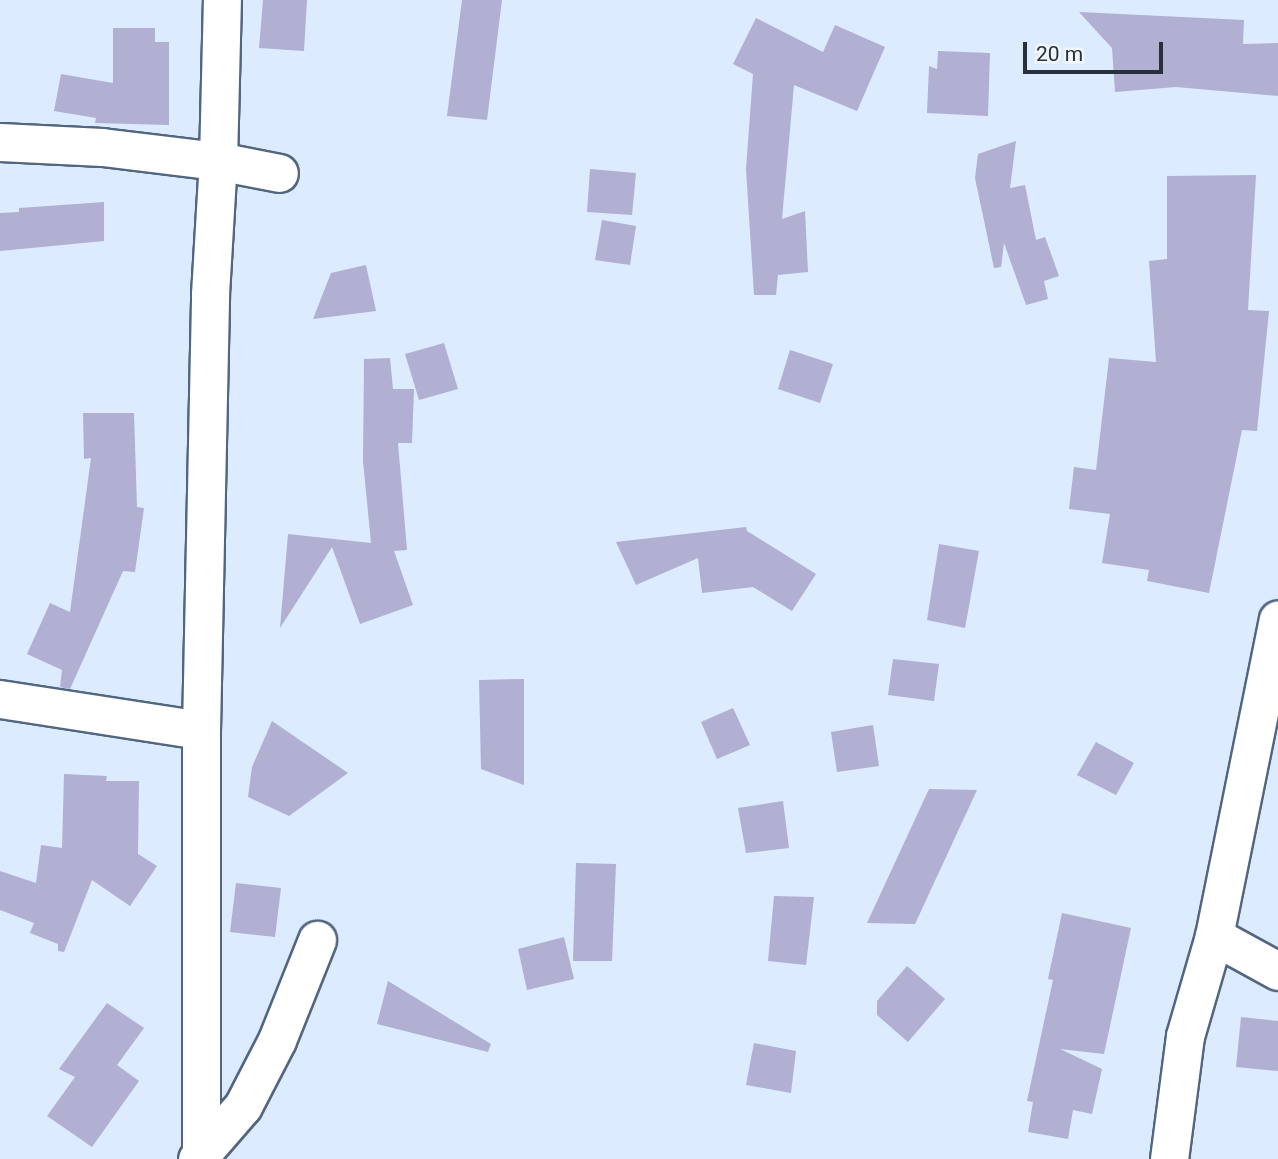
<!DOCTYPE html>
<style>
body{margin:0}
#map{position:relative;width:1278px;height:1159px;overflow:hidden;background:#dcebfd;font-family:Roboto,sans-serif}
div>[style]{position:absolute}
[style*='--x']{left:calc(var(--x)*1px);top:calc(var(--y)*1px);width:calc(var(--w)*1px);rotate:calc(var(--a)*1deg)}
.building>*{inset:0;background:#b1afd2}
.roads{filter:drop-shadow(2px 0 #516680) drop-shadow(-2px 0 #516680) drop-shadow(0 2px #516680) drop-shadow(0 -2px #516680)}
.minor>*{height:37px;margin:-18.5px;padding:0 18.5px;transform-origin:18.5px;border-radius:18.5px;background:#fff}
span{translate:-50% -50%;white-space:nowrap;text-align:center;line-height:1.15;-webkit-text-stroke:5px #f2f7fd;paint-order:stroke}
.scale{position:absolute;left:1023px;top:42px;width:140px;height:32px;box-sizing:border-box;border:4px solid #27303b;border-top:0;padding-left:9px;font-size:21px;line-height:24px;white-space:nowrap;color:#27303b;-webkit-text-stroke:5px #f2f7fd;paint-order:stroke}
</style>
<div id="map">
<div class="building">
<i style="clip-path:polygon(263px 0,307px 0,304px 51px,259px 48px)"></i>
<i style="clip-path:polygon(462px 0,502px 0,487px 120px,447px 116px)"></i>
<i style="clip-path:polygon(1079px 12px,1244px 20px,1243px 44px,1278px 43px,1278px 96px,1176px 87px,1115px 92px,1112px 48px)"></i>
<i style="clip-path:polygon(756px 18px,823px 52px,835px 25px,885px 47px,857px 111px,794px 85px,782px 219px,805px 211px,808px 272px,778px 275px,776px 295px,754px 295px,746px 169px,753px 74px,733px 64px)"></i>
<i style="clip-path:polygon(113px 28px,155px 28px,155px 42px,169px 42px,169px 125px,95px 123px,96px 118px,54px 111px,61px 74px,113px 83px)"></i>
<i style="clip-path:polygon(938px 51px,990px 53px,988px 116px,927px 113px,929px 66px,937px 69px)"></i>
<i style="clip-path:polygon(1016px 141px,1010px 188px,1025px 185px,1036px 240px,1045px 237px,1059px 276px,1044px 281px,1048px 299px,1026px 305px,1004px 243px,1001px 267px,994px 268px,975px 178px,978px 154px)"></i>
<i style="clip-path:polygon(590px 169px,636px 173px,632px 215px,587px 212px)"></i>
<i style="clip-path:polygon(1256px 175px,1248px 310px,1269px 311px,1257px 431px,1242px 430px,1209px 593px,1147px 581px,1149px 570px,1102px 563px,1110px 514px,1069px 509px,1074px 467px,1096px 470px,1109px 358px,1156px 362px,1149px 261px,1167px 259px,1167px 176px)"></i>
<i style="clip-path:polygon(104px 202px,104px 241px,0 251px,0 213px,19px 212px,19px 208px)"></i>
<i style="clip-path:polygon(602px 220px,636px 226px,630px 265px,595px 260px)"></i>
<i style="clip-path:polygon(366px 265px,376px 311px,313px 319px,331px 273px)"></i>
<i style="clip-path:polygon(444px 343px,458px 389px,419px 400px,405px 354px)"></i>
<i style="clip-path:polygon(790px 350px,833px 364px,820px 403px,778px 389px)"></i>
<i style="clip-path:polygon(390px 358px,393px 389px,414px 389px,412px 443px,398px 443px,407px 550px,394px 551px,413px 605px,360px 624px,332px 547px,280px 628px,288px 534px,371px 543px,363px 461px,364px 359px)"></i>
<i style="clip-path:polygon(83px 413px,134px 413px,137px 507px,144px 508px,135px 572px,123px 571px,70px 689px,60px 687px,62px 670px,27px 654px,50px 603px,70px 612px,91px 458px,84px 459px)"></i>
<i style="clip-path:polygon(746px 527px,747px 531px,816px 574px,792px 611px,753px 587px,702px 593px,698px 558px,636px 585px,616px 542px)"></i>
<i style="clip-path:polygon(939px 544px,979px 551px,965px 628px,927px 620px)"></i>
<i style="clip-path:polygon(893px 659px,939px 664px,934px 701px,888px 695px)"></i>
<i style="clip-path:polygon(524px 679px,524px 785px,481px 769px,479px 680px)"></i>
<i style="clip-path:polygon(733px 708px,750px 745px,717px 759px,701px 722px)"></i>
<i style="clip-path:polygon(272px 721px,348px 773px,289px 816px,248px 797px,252px 767px)"></i>
<i style="clip-path:polygon(873px 725px,879px 766px,837px 772px,831px 732px)"></i>
<i style="clip-path:polygon(1096px 742px,1134px 763px,1116px 795px,1077px 775px)"></i>
<i style="clip-path:polygon(64px 774px,107px 776px,106px 781px,139px 781px,138px 854px,157px 866px,130px 906px,92px 880px,64px 952px,58px 951px,58px 944px,30px 933px,34px 923px,0 910px,0 871px,36px 883px,41px 845px,62px 848px)"></i>
<i style="clip-path:polygon(929px 789px,977px 790px,915px 924px,867px 923px)"></i>
<i style="clip-path:polygon(783px 801px,789px 848px,746px 853px,738px 808px)"></i>
<i style="clip-path:polygon(576px 863px,616px 864px,612px 961px,573px 961px)"></i>
<i style="clip-path:polygon(236px 883px,281px 888px,275px 937px,230px 932px)"></i>
<i style="clip-path:polygon(774px 896px,814px 897px,806px 965px,768px 961px)"></i>
<i style="clip-path:polygon(1062px 913px,1131px 928px,1104px 1054px,1060px 1049px,1102px 1069px,1092px 1114px,1073px 1110px,1068px 1139px,1028px 1132px,1033px 1102px,1027px 1101px,1053px 980px,1048px 979px)"></i>
<i style="clip-path:polygon(564px 937px,574px 979px,527px 990px,518px 949px)"></i>
<i style="clip-path:polygon(907px 966px,945px 999px,908px 1042px,877px 1015px,877px 1001px)"></i>
<i style="clip-path:polygon(388px 981px,491px 1044px,488px 1052px,377px 1024px)"></i>
<i style="clip-path:polygon(107px 1003px,144px 1028px,117px 1065px,139px 1081px,92px 1147px,47px 1116px,75px 1077px,59px 1069px)"></i>
<i style="clip-path:polygon(1241px 1017px,1278px 1021px,1278px 1071px,1236px 1067px)"></i>
<i style="clip-path:polygon(754px 1043px,796px 1051px,791px 1093px,746px 1085px)"></i>
</div>
<div class="roads">
<div class="minor">
<i style="--x:0;--y:142;--w:102;--a:2.8"></i>
<i style="--x:102;--y:147;--w:117;--a:6.9"></i>
<i style="--x:218;--y:161;--w:62;--a:11.1"></i>
<i style="--x:0;--y:699;--w:203;--a:8.8"></i>
<i style="--x:1214;--y:936;--w:73;--a:28.7"></i>
<i style="--x:201;--y:1153;--w:423;--a:-90"></i>
<i style="--x:201;--y:730;--w:436;--a:-88.8"></i>
<i style="--x:210;--y:294;--w:133;--a:-86.6"></i>
<i style="--x:218;--y:161;--w:161;--a:-88.6"></i>
<i style="--x:197;--y:1159;--w:70;--a:-49"></i>
<i style="--x:243;--y:1106;--w:74;--a:-62.7"></i>
<i style="--x:277;--y:1040;--w:108;--a:-68.2"></i>
<i style="--x:1169;--y:1159;--w:124;--a:-82.6"></i>
<i style="--x:1185;--y:1036;--w:104;--a:-73.8"></i>
<i style="--x:1214;--y:936;--w:323;--a:-78.6"></i>
</div>
</div>
<div class="scale">20 m</div>
</div>
